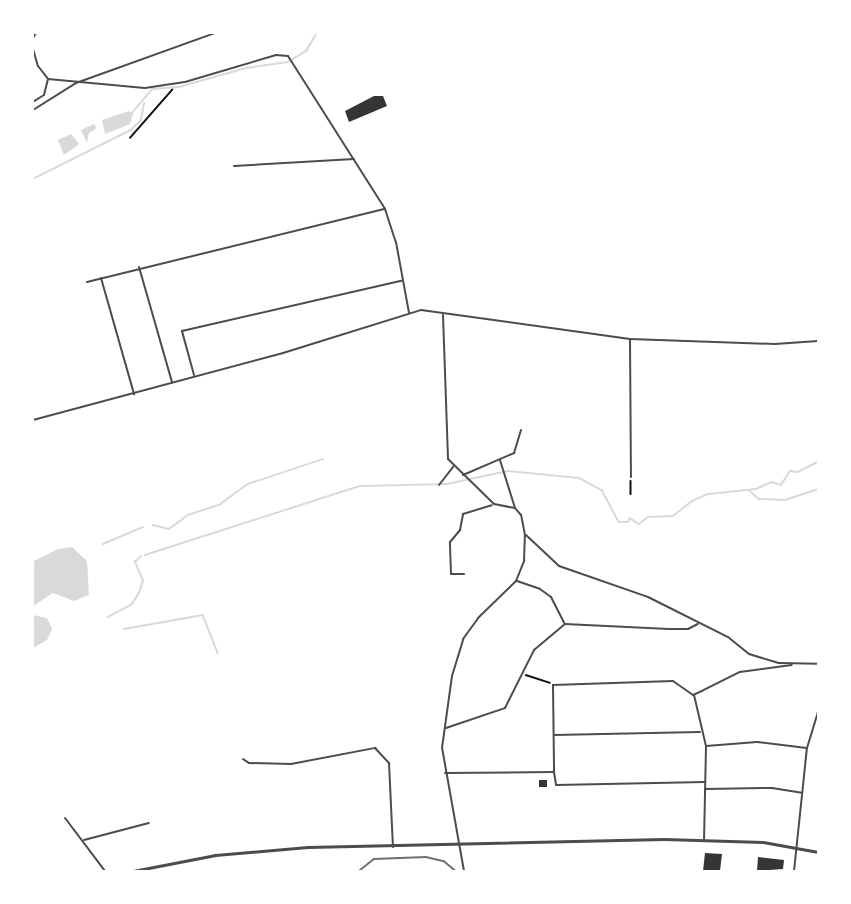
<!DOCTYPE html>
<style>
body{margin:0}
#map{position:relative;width:851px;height:904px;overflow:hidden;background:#fff;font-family:Montserrat,sans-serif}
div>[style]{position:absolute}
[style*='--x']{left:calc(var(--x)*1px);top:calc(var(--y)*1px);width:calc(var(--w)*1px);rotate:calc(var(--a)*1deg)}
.water>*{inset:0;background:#d9d9d9}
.stream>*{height:1.5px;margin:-0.75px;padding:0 0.75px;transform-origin:0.75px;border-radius:0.75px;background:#d9d9d9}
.building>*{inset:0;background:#353535}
.path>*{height:1.5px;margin:-0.75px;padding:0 0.75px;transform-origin:0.75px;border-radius:0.75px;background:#111}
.service>*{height:1.5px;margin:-0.75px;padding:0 0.75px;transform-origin:0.75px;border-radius:0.75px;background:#4c4c4c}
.minor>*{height:2px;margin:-1px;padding:0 1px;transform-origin:1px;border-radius:1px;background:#4c4c4c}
.tertiary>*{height:3px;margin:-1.5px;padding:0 1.5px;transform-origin:1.5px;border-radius:1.5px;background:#4c4c4c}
.tram>*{height:1.5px;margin:-0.75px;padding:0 0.75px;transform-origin:0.75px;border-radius:0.75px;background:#707070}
span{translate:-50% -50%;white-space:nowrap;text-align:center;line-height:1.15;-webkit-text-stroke:6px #fff;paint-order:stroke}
.frame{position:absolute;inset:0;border:34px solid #fff;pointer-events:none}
</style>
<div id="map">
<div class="water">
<i style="clip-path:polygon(129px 111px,133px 114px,130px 124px,105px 134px,102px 120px)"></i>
<i style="clip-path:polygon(94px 124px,97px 128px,89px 133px,87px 143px,81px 130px)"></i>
<i style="clip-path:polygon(71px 134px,79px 144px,64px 155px,58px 140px)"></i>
<i style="clip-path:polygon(72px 547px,87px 561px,89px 595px,74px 601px,53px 593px,33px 606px,34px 561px,58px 549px)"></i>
<i style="clip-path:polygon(33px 615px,47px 618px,52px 629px,47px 640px,33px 648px)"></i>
</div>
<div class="stream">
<i style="--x:132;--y:113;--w:31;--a:-50"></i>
<i style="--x:152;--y:89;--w:27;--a:-4"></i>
<i style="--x:179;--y:87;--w:70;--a:-15.8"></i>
<i style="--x:246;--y:68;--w:42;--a:-8.1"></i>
<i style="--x:288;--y:62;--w:21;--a:-31"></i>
<i style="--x:306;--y:51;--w:21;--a:-59"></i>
<i style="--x:33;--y:179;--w:110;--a:-26.6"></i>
<i style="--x:131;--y:130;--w:14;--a:-45"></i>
<i style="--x:141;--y:120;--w:17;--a:-80"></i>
<i style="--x:749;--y:490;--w:13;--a:42"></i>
<i style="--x:759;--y:499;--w:26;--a:2"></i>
<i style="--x:785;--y:500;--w:35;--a:-18"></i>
<i style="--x:153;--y:525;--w:16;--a:14"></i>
<i style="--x:169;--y:529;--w:24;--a:-36"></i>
<i style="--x:188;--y:515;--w:33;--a:-18"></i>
<i style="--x:219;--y:505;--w:36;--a:-36"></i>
<i style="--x:248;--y:484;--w:79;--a:-18.4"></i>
<i style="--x:103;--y:544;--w:43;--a:-23"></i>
<i style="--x:145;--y:555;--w:226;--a:-17.8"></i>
<i style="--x:360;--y:486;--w:87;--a:-1.3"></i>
<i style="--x:447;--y:484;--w:62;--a:-12"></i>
<i style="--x:508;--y:471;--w:71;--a:5.6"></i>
<i style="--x:579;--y:478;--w:26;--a:28"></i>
<i style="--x:602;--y:490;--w:36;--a:62"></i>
<i style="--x:619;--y:522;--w:9;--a:0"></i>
<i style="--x:628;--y:522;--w:4;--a:-63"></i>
<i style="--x:630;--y:518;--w:11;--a:34"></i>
<i style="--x:639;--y:524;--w:11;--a:-38"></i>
<i style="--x:648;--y:517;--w:25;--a:-2"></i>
<i style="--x:673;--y:516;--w:24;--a:-38"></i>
<i style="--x:692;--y:501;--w:17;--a:-24"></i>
<i style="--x:708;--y:494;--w:48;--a:-5.9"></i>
<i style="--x:756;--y:489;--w:17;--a:-24"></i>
<i style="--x:772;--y:482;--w:9;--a:18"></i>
<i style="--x:781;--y:485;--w:17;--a:-57"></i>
<i style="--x:790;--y:471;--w:8;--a:7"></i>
<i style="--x:798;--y:472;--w:22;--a:-27"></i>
<i style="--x:108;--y:617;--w:27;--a:-28"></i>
<i style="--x:132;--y:604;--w:13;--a:-58"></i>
<i style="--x:139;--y:593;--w:13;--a:-72"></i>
<i style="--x:143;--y:581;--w:21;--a:-113"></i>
<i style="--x:135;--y:562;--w:8;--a:-45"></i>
<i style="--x:124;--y:629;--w:80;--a:-10"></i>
<i style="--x:203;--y:615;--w:41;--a:68.5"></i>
</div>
<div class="building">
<i style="clip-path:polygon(374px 96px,383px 96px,387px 106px,349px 122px,345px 111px)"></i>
<i style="clip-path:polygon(539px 780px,547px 780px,547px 787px,539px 787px)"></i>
<i style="clip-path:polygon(705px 853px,722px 854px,720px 871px,703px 871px)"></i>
<i style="clip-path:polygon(758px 857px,784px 860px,783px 869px,757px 871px)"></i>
</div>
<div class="path">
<i style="--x:130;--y:138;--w:64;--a:-48.8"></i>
<i style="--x:631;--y:481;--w:13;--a:90"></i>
<i style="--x:526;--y:675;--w:25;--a:18"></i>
</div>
<div class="service">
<i style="--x:702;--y:691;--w:42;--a:-26.6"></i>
<i style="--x:740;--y:672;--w:52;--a:-7.7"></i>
</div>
<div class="minor">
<i style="--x:33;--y:38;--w:6;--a:-59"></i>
<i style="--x:33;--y:49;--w:18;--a:74"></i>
<i style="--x:38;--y:66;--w:16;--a:52"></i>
<i style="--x:48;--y:79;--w:16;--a:104"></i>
<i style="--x:44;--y:95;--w:13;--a:148"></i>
<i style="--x:48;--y:79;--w:97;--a:5.3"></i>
<i style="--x:145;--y:88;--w:40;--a:-8.5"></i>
<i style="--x:185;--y:82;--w:95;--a:-16.5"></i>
<i style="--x:276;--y:55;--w:12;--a:5"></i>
<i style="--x:288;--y:56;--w:181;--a:57.6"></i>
<i style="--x:385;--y:209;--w:35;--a:72"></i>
<i style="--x:396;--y:242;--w:72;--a:79.6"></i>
<i style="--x:33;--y:110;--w:51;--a:-32.1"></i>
<i style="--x:76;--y:83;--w:148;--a:-19.8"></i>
<i style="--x:234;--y:166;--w:120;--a:-3.3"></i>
<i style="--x:139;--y:267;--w:120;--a:74"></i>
<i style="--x:101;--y:278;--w:121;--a:74.1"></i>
<i style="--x:87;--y:282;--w:306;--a:-13.8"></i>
<i style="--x:443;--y:315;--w:144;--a:88"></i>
<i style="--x:448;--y:459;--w:64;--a:44.4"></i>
<i style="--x:494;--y:504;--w:21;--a:11"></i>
<i style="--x:630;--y:339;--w:138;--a:89.6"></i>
<i style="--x:194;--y:375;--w:46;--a:-105.3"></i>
<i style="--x:182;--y:331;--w:225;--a:-12.9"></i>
<i style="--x:33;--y:420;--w:259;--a:-15"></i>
<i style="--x:283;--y:353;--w:145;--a:-17.3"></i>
<i style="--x:421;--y:310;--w:211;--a:7.9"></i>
<i style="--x:630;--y:339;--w:145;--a:2"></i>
<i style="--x:775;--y:344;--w:43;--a:-4"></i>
<i style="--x:463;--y:475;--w:56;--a:-23.3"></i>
<i style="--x:514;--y:453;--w:24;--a:-73"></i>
<i style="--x:439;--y:485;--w:23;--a:-52"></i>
<i style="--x:526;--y:535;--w:45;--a:43.2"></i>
<i style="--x:559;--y:566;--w:94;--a:19.2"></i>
<i style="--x:648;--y:597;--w:89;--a:26.6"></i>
<i style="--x:728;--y:637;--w:27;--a:39"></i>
<i style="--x:749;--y:654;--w:31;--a:17"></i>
<i style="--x:779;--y:663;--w:39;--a:1"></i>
<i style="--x:464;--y:574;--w:13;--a:180"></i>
<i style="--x:451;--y:574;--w:32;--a:-92"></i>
<i style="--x:450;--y:542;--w:16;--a:-50"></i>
<i style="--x:460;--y:530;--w:16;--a:-79"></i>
<i style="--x:463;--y:514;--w:30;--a:-17"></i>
<i style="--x:517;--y:581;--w:24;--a:19"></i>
<i style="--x:540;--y:589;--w:14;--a:36"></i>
<i style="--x:551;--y:597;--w:30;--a:63"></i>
<i style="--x:693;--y:695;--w:24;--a:-145"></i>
<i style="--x:673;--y:681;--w:120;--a:178.1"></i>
<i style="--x:553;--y:685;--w:87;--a:89.3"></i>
<i style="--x:554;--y:772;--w:13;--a:81"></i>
<i style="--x:556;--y:785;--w:149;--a:-1.2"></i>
<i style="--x:693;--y:695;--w:10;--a:-24"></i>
<i style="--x:694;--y:695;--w:52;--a:76.8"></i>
<i style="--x:706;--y:746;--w:94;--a:91.2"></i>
<i style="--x:446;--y:728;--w:62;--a:-18.7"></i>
<i style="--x:505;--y:708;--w:65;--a:-63.4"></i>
<i style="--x:534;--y:650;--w:40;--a:-40"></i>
<i style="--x:565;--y:624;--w:104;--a:2.8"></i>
<i style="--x:669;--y:629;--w:19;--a:0"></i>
<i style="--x:688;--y:629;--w:11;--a:-27"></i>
<i style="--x:554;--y:735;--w:146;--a:-1.2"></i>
<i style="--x:706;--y:746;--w:51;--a:-4.5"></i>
<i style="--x:757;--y:742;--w:50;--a:6.8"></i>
<i style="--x:243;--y:759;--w:7;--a:34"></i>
<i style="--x:249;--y:763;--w:42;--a:1.4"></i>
<i style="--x:291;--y:764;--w:86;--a:-10.8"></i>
<i style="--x:375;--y:748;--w:21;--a:47"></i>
<i style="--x:389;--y:763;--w:84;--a:87.3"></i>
<i style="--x:445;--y:773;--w:108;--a:-0.5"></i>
<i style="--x:705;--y:789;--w:67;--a:-0.9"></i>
<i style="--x:772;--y:788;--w:30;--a:9"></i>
<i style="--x:65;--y:818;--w:66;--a:53"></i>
<i style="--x:84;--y:840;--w:67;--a:-14.7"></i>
<i style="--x:464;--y:871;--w:125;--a:-100.1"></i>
<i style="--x:442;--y:748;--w:73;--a:-82.1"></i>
<i style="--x:452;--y:676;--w:39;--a:-73"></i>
<i style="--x:463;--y:639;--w:26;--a:-54"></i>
<i style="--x:478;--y:618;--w:53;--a:-44.2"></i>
<i style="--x:516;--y:581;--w:22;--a:-68"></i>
<i style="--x:524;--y:561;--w:26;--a:-88"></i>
<i style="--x:525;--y:535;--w:20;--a:-101"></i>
<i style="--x:521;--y:515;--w:9;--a:-131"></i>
<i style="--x:515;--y:508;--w:50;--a:-107.4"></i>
<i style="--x:794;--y:871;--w:124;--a:-84"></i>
<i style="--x:807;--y:748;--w:38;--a:-73"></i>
</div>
<div class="tertiary">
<i style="--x:133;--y:871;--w:84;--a:-11"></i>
<i style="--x:215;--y:855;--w:93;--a:-4.9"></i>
<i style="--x:308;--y:847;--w:356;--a:-1.3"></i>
<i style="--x:664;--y:839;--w:99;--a:1.7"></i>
<i style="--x:763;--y:842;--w:56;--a:10.3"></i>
</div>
<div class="tram">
<i style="--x:359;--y:871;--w:19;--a:-39"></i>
<i style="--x:374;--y:859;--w:52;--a:-2.2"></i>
<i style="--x:426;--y:857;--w:18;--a:13"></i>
<i style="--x:444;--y:861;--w:16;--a:40"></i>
</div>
<div class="frame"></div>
</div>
